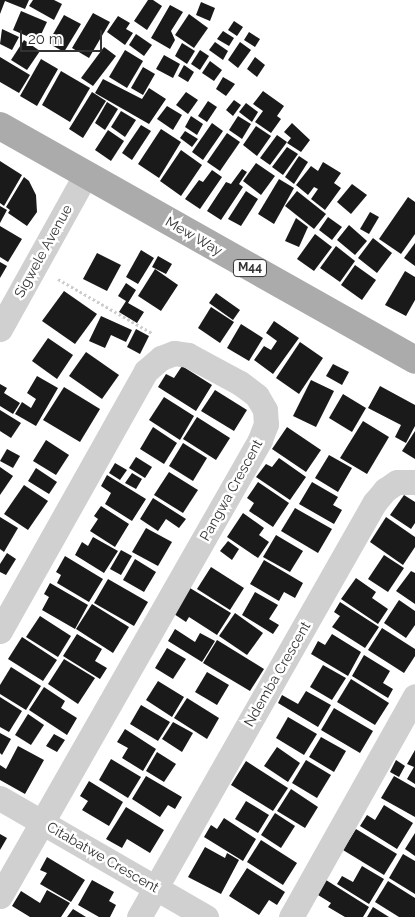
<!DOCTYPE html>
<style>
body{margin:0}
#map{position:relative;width:415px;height:917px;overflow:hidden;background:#fff;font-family:Raleway,sans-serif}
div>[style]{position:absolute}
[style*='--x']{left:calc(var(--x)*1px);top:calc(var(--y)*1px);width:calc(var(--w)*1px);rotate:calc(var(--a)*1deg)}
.building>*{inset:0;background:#1a1a1a}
.path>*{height:3px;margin-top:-1.5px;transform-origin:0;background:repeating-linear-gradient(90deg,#cdcdcd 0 2.5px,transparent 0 5px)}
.minor>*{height:25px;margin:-12.5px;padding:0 12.5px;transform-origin:12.5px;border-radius:12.5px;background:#d0d0d0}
.primary>*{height:28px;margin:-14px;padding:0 14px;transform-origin:14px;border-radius:14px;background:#ababab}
span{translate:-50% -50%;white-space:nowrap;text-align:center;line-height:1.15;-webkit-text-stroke:5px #fff;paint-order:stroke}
.shield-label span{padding:1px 4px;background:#fff;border:1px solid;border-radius:4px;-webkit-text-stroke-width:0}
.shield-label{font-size:12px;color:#333;font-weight:700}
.street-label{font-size:14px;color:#333}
.scale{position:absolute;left:20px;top:30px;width:82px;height:22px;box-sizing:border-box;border:2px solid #333;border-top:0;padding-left:6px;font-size:15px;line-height:18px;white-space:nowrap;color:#333;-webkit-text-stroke:4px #fff;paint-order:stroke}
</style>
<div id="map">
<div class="building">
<i style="clip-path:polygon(0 0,29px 0,25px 9px,5px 1px,0 14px)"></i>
<i style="clip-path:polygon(33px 0,54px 0,62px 4px,54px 20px,29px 6px)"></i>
<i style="clip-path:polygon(148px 0,153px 0,162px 6px,147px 30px,134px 21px)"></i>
<i style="clip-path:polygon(201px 2px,215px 8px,210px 21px,196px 15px)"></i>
<i style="clip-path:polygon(170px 5px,183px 12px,171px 31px,175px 40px,170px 49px,151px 38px)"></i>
<i style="clip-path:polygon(21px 11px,47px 22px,38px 41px,13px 30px)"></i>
<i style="clip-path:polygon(93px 13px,110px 22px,89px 58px,72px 48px)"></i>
<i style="clip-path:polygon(189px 14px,208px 28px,194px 48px,175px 35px)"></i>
<i style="clip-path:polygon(64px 15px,81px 24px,64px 52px,48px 43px)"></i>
<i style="clip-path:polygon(118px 16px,130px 23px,126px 29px,133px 33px,125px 45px,107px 32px)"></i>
<i style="clip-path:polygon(234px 21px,243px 27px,237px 36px,228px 30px)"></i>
<i style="clip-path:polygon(2px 29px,19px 37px,12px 50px,0 44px)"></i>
<i style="clip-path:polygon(223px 31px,234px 38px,229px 46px,217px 39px)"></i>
<i style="clip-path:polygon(249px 32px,260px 39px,255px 47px,244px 40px)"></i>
<i style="clip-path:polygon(136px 34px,152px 45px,144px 56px,129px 45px)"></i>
<i style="clip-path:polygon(24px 40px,40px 51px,27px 70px,11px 60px)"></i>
<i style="clip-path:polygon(215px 42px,228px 51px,223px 60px,209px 50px)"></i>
<i style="clip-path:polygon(240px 42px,251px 50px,238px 68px,228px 60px)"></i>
<i style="clip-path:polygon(182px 43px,195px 51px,187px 64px,175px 56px)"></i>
<i style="clip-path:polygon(104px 47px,116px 56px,93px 86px,81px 78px)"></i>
<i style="clip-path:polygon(125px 50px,143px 61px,127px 88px,109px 77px)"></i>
<i style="clip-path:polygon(200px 50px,209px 56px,200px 70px,191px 64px)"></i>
<i style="clip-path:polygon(164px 55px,180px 64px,173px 78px,156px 69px)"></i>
<i style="clip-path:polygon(0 57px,30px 75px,19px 93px,0 82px)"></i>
<i style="clip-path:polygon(255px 57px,265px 65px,257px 77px,247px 69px)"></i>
<i style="clip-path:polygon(41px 59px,58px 69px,37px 106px,20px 96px)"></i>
<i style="clip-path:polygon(210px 61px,222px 70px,214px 81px,202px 73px)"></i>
<i style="clip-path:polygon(184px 65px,194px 72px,188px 82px,178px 76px)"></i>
<i style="clip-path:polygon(143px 67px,155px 74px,143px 95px,131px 88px)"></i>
<i style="clip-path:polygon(61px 71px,90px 88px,70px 122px,42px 105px)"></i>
<i style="clip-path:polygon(223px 77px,235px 84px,226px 96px,216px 89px)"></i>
<i style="clip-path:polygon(103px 79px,142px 99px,149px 88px,166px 99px,149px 124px,95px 93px)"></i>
<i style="clip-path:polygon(263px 91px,284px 106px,277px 116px,281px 119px,271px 133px,255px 122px,263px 111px,253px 104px)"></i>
<i style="clip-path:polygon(92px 92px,106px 101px,83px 138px,69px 129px)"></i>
<i style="clip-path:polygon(186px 92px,198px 100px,188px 114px,176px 105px)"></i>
<i style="clip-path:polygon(234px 100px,241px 105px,233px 116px,226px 110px)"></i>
<i style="clip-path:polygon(208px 101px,217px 107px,207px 122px,198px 116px)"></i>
<i style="clip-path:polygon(107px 102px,118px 109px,105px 130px,95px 123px)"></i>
<i style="clip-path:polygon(246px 103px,258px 112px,252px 122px,239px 112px)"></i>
<i style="clip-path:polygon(167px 106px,182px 115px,173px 130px,157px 119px)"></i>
<i style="clip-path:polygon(121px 111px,136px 120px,125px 137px,111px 127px)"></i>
<i style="clip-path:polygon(191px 116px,203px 124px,197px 135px,185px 127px)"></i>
<i style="clip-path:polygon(238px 116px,251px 124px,242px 139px,229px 130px)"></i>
<i style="clip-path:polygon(212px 123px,223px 131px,203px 160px,192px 152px)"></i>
<i style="clip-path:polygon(292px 123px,310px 140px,301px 152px,287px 143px,291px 138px,284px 132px)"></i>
<i style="clip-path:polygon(141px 125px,151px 131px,132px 160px,122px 153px)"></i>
<i style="clip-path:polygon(256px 126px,271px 136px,257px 156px,243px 145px)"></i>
<i style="clip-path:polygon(161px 129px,181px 142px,159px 178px,138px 164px)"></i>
<i style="clip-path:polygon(108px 130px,124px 141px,111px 161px,95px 150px)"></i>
<i style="clip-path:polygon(185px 131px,198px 139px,192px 147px,180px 138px)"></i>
<i style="clip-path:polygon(227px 133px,240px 142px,220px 171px,207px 162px)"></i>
<i style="clip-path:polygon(277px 135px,287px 142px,270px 165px,260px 158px)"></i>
<i style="clip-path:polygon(287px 147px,298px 154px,283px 175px,272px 167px)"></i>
<i style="clip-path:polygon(181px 150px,202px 165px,181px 196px,160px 181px)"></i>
<i style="clip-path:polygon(299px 156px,308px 162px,294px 184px,285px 177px)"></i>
<i style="clip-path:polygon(0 161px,22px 175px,4px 206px,0 203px)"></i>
<i style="clip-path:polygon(323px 162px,341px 173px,334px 183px,341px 188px,325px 210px,311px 199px,318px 189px,314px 187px,308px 195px,296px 185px,311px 166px,318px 171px)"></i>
<i style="clip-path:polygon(256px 163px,275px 176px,261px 195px,243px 181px)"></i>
<i style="clip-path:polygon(242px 169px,247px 172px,239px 184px,243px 187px,221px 220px,207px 211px,226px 182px,231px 184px)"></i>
<i style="clip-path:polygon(212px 170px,222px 177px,200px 209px,185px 199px,199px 180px,203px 182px)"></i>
<i style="clip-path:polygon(24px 177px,29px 181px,36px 195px,37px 212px,27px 226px,8px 213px,10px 210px,6px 207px)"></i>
<i style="clip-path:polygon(279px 179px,294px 188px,274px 224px,258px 214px)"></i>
<i style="clip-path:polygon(352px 184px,367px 195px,351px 214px,337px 202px)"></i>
<i style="clip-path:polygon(246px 191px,258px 199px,241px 226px,228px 219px)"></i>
<i style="clip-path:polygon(297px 191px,326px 214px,314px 229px,285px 206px)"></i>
<i style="clip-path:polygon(408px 197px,415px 202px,415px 234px,401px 254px,379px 239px)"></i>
<i style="clip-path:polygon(0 206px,7px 210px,0 223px)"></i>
<i style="clip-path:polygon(370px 212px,379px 217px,369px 234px,360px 229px)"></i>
<i style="clip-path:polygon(328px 217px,342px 227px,332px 240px,319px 230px)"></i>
<i style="clip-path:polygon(296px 218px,308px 227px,299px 247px,285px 241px)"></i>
<i style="clip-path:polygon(349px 225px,367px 241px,355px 255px,337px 240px)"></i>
<i style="clip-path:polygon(0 226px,22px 239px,8px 262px,0 257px)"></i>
<i style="clip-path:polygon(315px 234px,332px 247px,314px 271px,297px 259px)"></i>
<i style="clip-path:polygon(373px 238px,392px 253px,377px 273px,358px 258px)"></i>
<i style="clip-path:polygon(415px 243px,415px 266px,404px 258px)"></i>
<i style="clip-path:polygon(336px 246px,355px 261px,340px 282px,320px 268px)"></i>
<i style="clip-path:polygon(141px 250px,154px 258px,138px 284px,126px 277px)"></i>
<i style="clip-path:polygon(97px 253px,121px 265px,107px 291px,83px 279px)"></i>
<i style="clip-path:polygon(158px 256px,172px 264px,166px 274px,152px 267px)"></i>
<i style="clip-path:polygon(0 262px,7px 266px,0 278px)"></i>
<i style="clip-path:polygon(355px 265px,376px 280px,362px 300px,341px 285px)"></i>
<i style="clip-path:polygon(155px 269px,178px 285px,161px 311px,138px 296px)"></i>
<i style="clip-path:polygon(405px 271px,415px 277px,415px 300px,406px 316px,385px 305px)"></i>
<i style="clip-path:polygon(126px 283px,136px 290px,128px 303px,144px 312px,137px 323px,119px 312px,126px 301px,118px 296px)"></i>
<i style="clip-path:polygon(64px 291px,97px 314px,75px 344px,42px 321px)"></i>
<i style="clip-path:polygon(216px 293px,240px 310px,233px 320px,209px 303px)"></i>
<i style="clip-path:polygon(211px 307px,234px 322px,220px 343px,198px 328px)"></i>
<i style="clip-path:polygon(101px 316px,132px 330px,126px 342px,111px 335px,105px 348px,89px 341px)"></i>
<i style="clip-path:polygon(274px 321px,299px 338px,273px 374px,254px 360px,264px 346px,271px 350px,277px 341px,266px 333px)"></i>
<i style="clip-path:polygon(241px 324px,263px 338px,249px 361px,227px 348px)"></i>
<i style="clip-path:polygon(136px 329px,149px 336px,140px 354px,127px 347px)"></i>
<i style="clip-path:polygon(48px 338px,73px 355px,57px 379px,32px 361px)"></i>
<i style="clip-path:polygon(300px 342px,323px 358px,299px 394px,276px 378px)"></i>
<i style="clip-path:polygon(86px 352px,119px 375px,102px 399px,69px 376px)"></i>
<i style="clip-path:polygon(333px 364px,349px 372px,342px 385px,326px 376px)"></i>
<i style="clip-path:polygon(182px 366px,212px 385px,196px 411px,158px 387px,166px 374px,174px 378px)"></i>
<i style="clip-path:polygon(37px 376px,58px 388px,36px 426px,15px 414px,22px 402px,31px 408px,36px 399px,27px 393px)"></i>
<i style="clip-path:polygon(311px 380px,334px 391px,316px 427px,293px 416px)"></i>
<i style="clip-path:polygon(0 384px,7px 388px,4px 393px,20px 403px,13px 414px,0 406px)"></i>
<i style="clip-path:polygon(380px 386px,415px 405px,415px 426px,406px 443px,395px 437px,401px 425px,368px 408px)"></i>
<i style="clip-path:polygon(64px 387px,100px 409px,80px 442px,43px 420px)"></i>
<i style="clip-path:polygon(215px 390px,247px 410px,234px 431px,201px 411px)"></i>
<i style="clip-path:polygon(343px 394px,366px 408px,352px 432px,329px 418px)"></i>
<i style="clip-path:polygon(164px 397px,194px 416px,180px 440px,149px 420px)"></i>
<i style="clip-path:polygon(0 410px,21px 423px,11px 438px,0 431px)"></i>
<i style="clip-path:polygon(197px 417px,230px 438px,216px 460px,183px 439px)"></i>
<i style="clip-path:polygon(363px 421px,389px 437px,367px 474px,340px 458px)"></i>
<i style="clip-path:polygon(153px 427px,177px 443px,164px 464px,140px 449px)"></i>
<i style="clip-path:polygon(287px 427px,321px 450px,306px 472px,272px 449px)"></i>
<i style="clip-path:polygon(415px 431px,415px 459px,402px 451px)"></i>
<i style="clip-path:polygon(46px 440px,69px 455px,56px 475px,33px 461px)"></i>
<i style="clip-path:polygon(183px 443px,207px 458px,193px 481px,169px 466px)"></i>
<i style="clip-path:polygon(7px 449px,20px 456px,13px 468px,0 461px)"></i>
<i style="clip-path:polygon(329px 455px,352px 468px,338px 492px,315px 478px)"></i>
<i style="clip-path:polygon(136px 457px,152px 467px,145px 478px,129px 468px)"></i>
<i style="clip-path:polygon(279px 458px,306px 477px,290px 500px,256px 477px,266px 464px,272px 467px)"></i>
<i style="clip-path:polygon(115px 463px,127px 470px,120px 480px,109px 473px)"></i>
<i style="clip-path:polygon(0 467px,13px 476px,0 495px)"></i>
<i style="clip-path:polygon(36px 468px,57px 482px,49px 494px,28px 481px)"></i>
<i style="clip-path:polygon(169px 472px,198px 490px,183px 513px,154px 495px)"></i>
<i style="clip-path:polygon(132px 473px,142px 479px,136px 489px,125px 483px)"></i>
<i style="clip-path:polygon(107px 475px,146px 499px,132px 521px,105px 504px,111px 493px,101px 486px)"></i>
<i style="clip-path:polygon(258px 482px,289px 503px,273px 527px,249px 511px,254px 503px,247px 498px)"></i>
<i style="clip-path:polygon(312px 482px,338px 497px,333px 505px,342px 510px,334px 524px,299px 504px)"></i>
<i style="clip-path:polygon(24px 485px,48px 501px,28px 530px,4px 514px)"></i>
<i style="clip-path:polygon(404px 495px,415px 502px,415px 523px,411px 529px,390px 515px)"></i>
<i style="clip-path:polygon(153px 498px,186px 519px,179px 528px,166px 519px,158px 531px,140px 519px)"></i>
<i style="clip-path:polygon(101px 506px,129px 524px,115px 547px,90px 531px,98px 519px,94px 516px)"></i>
<i style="clip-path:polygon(295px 508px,332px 529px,318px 553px,281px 531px)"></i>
<i style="clip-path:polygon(243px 513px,264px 528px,259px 535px,269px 542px,258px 558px,227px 537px)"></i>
<i style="clip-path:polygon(0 517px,18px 528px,4px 552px,0 549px)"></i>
<i style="clip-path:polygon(386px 517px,415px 537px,415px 547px,403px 565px,370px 542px)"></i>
<i style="clip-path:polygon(146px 528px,172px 542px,158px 566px,132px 552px)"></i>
<i style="clip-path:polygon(276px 535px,303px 551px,290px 572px,263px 557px)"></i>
<i style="clip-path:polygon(93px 537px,118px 551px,104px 573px,75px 555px,82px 542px,88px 546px)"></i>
<i style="clip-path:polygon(228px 541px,239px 549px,232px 560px,220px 551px)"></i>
<i style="clip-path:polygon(121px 550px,132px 556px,121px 575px,110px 569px)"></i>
<i style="clip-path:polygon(7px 553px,16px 559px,6px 575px,0 572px,0 564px)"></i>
<i style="clip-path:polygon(384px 555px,404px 568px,388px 592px,368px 579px)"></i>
<i style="clip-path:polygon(65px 556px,103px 579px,89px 602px,57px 583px,61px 575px,56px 572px)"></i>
<i style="clip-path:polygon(135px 559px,156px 572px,144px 592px,123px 580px)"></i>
<i style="clip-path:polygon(264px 560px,303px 583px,295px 598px,284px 592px,279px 601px,250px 584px)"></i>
<i style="clip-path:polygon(211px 567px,244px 588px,230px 610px,197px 589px)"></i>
<i style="clip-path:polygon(411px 571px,415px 573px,415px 604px,396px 591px)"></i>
<i style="clip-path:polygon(356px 578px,376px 592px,372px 598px,388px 609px,378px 624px,341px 599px)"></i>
<i style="clip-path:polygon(108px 579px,148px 602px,134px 626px,94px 603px)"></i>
<i style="clip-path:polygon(50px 583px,88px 605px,75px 629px,42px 610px,49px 597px,44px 594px)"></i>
<i style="clip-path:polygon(190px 588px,231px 613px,217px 635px,189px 617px,186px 622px,174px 614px)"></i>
<i style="clip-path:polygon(255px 592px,278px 605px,269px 619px,279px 625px,273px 634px,242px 615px)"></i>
<i style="clip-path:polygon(399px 600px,415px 611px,415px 625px,406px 638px,384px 623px)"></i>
<i style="clip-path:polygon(340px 602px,379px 627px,365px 648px,332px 627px,340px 616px,334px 612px)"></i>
<i style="clip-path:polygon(92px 604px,129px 627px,113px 653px,76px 629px)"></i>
<i style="clip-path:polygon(235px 613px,263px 633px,247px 655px,219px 636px)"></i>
<i style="clip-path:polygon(40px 616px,71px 636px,58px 657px,26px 637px)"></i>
<i style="clip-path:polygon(382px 628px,415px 649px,415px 656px,404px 673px,368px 650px)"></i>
<i style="clip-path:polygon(175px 629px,195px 642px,200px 633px,215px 641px,202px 662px,168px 641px)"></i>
<i style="clip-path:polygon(77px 634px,102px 649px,95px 661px,107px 668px,100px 679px,63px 656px)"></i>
<i style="clip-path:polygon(332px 634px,361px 652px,348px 676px,311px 654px,318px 641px,325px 645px)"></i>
<i style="clip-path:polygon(22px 637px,57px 660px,43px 681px,8px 659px)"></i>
<i style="clip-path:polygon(217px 640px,264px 669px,250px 691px,203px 663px)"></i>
<i style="clip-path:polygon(167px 648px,186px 659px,173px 679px,155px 668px)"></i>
<i style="clip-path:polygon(364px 655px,390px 671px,383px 683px,393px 689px,388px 698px,352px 676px)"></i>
<i style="clip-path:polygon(64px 659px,95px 678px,78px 704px,48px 684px)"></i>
<i style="clip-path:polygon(323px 665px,346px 678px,332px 700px,310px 687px)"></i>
<i style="clip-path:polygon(11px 667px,41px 686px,26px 710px,0 694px,0 685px)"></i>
<i style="clip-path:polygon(207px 672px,229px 685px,217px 705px,195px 692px)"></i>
<i style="clip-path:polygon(351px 679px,389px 703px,375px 725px,337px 702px)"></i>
<i style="clip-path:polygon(158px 681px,184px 697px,172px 717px,146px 700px)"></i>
<i style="clip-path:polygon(44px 687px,65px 701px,61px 708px,77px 718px,67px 735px,29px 710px)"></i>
<i style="clip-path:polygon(306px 691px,331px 705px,318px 727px,278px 703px,282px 695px,298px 704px)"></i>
<i style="clip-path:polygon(0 697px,22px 711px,9px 732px,0 727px)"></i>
<i style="clip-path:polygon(187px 698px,219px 718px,207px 739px,174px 718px)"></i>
<i style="clip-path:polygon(141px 705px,170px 722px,158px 741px,130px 724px)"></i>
<i style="clip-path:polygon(334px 708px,373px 731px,360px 753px,321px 730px)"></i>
<i style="clip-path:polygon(28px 714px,44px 725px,31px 745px,15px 735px)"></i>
<i style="clip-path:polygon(288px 717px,317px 734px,304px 755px,276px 738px)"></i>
<i style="clip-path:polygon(173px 722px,193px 733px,182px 752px,162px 739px)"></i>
<i style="clip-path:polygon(125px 729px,156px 749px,143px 771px,122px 758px,128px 748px,117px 742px)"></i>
<i style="clip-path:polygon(0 733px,11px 739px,2px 755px,0 753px)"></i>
<i style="clip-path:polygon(54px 734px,65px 740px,57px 752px,46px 746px)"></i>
<i style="clip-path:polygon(321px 737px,346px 751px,334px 772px,309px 757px)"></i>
<i style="clip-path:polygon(18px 746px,44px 760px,25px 794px,0 780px,0 765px,6px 769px)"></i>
<i style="clip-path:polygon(277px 747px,300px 763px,288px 782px,264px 766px)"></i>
<i style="clip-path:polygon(415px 750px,415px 784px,407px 779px,414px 767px,407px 764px)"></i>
<i style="clip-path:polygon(157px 752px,176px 764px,164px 782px,146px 771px)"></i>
<i style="clip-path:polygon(111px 759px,141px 777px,128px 798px,99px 780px)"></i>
<i style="clip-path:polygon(306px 760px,331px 775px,317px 798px,292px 783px)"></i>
<i style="clip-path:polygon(396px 760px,405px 766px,399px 777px,390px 772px)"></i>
<i style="clip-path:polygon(246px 761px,288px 788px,273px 811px,231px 785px)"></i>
<i style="clip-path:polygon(146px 776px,182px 797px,175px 809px,168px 805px,160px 817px,132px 799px)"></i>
<i style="clip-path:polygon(394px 776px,415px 788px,415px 817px,381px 798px)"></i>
<i style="clip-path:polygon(89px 781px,123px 802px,109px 826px,82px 810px,88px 801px,80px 796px)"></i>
<i style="clip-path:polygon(291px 789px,318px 807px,305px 828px,277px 811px)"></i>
<i style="clip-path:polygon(246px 801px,269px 815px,258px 833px,235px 819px)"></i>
<i style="clip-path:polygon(384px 805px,413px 823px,397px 849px,360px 826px,367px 815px,375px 820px)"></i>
<i style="clip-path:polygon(126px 807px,164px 830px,150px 853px,127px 839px,122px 848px,106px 839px)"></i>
<i style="clip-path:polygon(275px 813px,295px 826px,281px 848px,261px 835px)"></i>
<i style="clip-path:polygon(224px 818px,256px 839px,243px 861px,204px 837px,211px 825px,217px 829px)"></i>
<i style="clip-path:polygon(356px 829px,397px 854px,384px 875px,343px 850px)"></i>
<i style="clip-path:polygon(415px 833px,415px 856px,405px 849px)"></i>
<i style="clip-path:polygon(0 834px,7px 838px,0 850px)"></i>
<i style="clip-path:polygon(261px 840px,297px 863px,283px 885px,247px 862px)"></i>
<i style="clip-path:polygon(205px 847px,225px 858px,227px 853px,239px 860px,221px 894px,188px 877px)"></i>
<i style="clip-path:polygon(403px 854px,415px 861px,415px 894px,389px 878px)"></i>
<i style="clip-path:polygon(47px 857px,85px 880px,71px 902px,40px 884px,47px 873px,40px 870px)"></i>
<i style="clip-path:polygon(362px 866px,384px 879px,369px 904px,337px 884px,342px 876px,353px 882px)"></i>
<i style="clip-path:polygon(247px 868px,285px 892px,277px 905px,269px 900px,259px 915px,229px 896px)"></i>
<i style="clip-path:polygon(92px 880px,114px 892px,109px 901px,116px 905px,110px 917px,99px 917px,78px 905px)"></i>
<i style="clip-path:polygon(326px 880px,369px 907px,363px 917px,345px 917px,328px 907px,331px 903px,318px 895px)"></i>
<i style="clip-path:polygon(388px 881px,415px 898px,415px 917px,399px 917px,375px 902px)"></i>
<i style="clip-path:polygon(47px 890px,70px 903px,61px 917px,30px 917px,12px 906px,21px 891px,40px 903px)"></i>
<i style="clip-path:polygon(373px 907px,389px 917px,367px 917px)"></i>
<i style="clip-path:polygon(73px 909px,86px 917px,67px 917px)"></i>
</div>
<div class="path">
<i style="--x:58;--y:279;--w:108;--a:29.9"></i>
</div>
<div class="minor">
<i style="--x:0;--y:329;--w:177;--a:-61"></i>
<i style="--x:0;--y:631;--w:298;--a:-60.7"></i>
<i style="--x:146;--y:371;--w:20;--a:-41"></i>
<i style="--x:161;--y:358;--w:14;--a:-21"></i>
<i style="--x:174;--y:353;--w:14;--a:8"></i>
<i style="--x:188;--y:355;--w:59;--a:28.3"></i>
<i style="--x:240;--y:383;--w:21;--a:37"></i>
<i style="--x:257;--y:396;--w:16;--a:60"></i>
<i style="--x:265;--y:410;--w:14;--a:86"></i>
<i style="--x:266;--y:424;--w:17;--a:111"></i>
<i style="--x:260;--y:440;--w:525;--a:119.69"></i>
<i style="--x:0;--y:798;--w:238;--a:30"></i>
<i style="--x:139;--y:917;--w:477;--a:-60.4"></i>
<i style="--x:375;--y:502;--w:16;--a:-50"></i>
<i style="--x:385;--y:490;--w:14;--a:-34"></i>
<i style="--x:397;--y:482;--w:18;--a:0"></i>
<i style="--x:291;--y:917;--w:253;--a:-60.7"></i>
</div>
<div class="primary">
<i style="--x:0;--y:126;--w:476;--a:29.4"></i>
</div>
<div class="shield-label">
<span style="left:250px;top:268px">M44</span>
</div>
<div class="street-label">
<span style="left:194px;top:236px;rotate:30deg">Mew Way</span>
<span style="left:43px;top:251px;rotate:-61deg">Sigwele Avenue</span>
<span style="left:231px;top:490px;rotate:-61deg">Pangwa Crescent</span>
<span style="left:277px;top:674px;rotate:-60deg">Ndemba Crescent</span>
<span style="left:103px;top:857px;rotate:30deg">Citabatwe Crescent</span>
</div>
<div class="scale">20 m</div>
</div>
